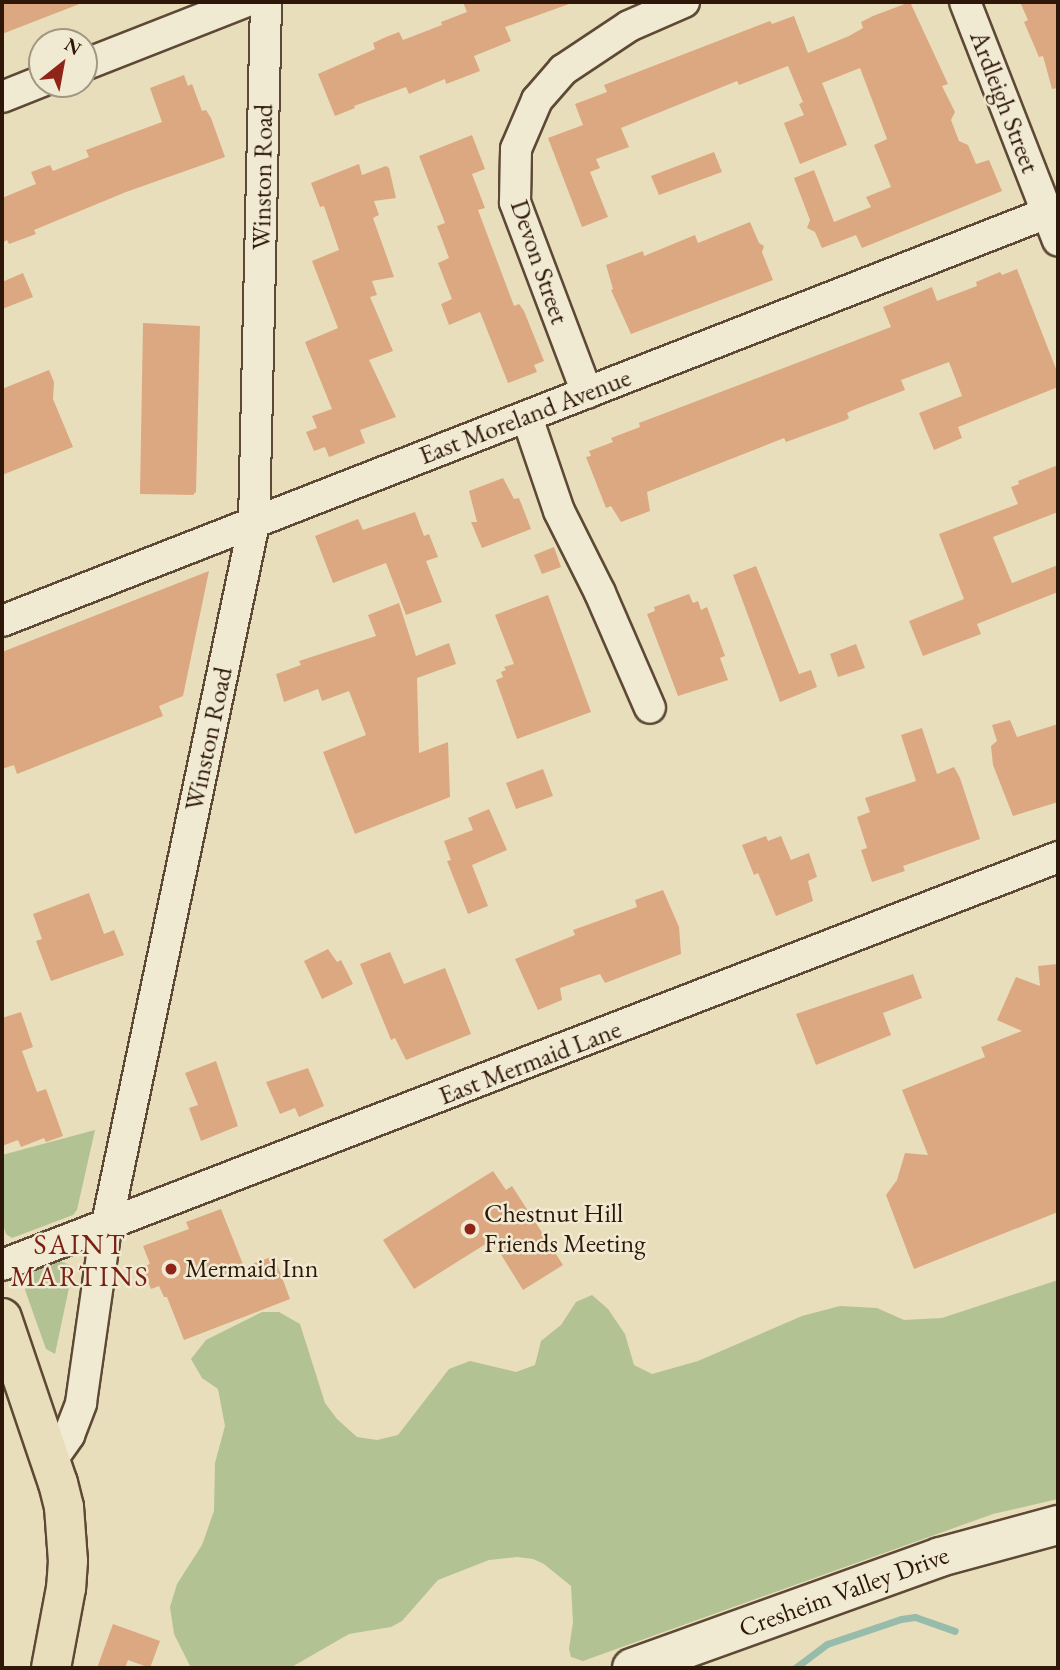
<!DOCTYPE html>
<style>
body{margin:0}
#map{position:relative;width:1060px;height:1670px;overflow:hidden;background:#e9debb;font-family:"EB Garamond",serif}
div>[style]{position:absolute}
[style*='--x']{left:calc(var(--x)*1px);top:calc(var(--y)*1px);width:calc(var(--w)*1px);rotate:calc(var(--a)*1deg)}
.green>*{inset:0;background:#b2c293}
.stream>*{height:7px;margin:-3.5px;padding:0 3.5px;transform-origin:3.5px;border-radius:3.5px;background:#98bcab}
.building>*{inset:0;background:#dba882}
.roads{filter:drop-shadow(2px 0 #5d4935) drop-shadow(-2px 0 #5d4935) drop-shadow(0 2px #5d4935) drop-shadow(0 -2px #5d4935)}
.street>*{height:30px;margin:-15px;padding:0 15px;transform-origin:15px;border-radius:15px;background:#f1ead3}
.secondary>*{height:38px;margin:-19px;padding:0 19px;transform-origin:19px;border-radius:19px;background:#f1ead3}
.primary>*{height:38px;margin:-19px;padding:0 19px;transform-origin:19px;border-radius:19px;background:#e9debb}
.dots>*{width:19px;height:19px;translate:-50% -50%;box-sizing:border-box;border:4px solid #f1ead3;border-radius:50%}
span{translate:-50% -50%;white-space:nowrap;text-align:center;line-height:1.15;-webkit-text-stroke:5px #f1ead3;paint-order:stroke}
.street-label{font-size:26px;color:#2e1708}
.poi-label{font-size:26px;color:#2e1708}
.left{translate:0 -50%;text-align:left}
.neighbourhood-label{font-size:28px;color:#7a1f14;letter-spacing:2px}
.frame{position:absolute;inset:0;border:4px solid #2e1708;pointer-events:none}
.north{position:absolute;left:28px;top:28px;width:70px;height:70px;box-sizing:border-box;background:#f1ead3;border:2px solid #a39682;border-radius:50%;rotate:31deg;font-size:19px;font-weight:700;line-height:28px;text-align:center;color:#2e1708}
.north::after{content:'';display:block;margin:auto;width:24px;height:32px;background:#8f2418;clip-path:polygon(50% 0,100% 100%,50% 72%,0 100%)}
</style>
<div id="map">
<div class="green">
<i style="clip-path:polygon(95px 1130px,77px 1210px,73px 1215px,12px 1238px,6px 1234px,2px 1222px,2px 1155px)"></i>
<i style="clip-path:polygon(60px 1261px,70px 1265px,73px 1269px,55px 1354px,46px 1349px,25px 1290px,28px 1283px,20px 1277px)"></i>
<i style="clip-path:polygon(1058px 1280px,1058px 1499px,993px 1514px,583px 1661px,571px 1657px,569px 1649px,573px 1622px,571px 1586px,544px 1564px,533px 1559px,517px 1557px,489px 1560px,438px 1580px,402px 1621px,391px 1627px,349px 1634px,290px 1668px,191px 1668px,174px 1634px,170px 1607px,177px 1584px,202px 1545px,214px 1511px,215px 1463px,225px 1426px,218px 1389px,202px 1378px,191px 1359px,206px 1340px,262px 1312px,279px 1312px,300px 1324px,325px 1403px,337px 1419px,357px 1437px,377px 1440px,398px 1435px,449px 1369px,470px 1361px,516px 1372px,535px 1365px,541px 1341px,561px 1325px,576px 1302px,592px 1295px,608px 1309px,625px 1334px,634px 1365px,652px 1374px,698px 1361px,802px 1316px,840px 1306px,877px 1308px,904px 1320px,942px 1318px)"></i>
</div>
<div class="stream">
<i style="--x:795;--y:1668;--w:40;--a:-37"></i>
<i style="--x:827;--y:1644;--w:78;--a:-18.7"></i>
<i style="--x:901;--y:1619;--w:14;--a:-8"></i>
<i style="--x:915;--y:1617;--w:42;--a:19.3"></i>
</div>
<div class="building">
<i style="clip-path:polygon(2px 2px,82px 2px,82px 3px,2px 34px)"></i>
<i style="clip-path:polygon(463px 2px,569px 4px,505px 27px,511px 41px,474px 56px,480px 71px,446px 84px,445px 79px,409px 94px,406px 87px,354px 106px,355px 108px,335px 116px,318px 74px,375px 49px,373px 43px,386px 37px,399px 32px,403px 40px,442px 25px,441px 22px,467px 12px)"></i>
<i style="clip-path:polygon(910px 2px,948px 84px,942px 86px,955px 112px,951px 120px,959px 141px,968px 145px,976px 164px,989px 160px,1002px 191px,862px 248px,856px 235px,822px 248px,815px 232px,807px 228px,810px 220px,794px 178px,814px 170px,834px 222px,871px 207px,866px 197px,891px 187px,874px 145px,887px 139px,860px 68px,822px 83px,847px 145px,800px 164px,784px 123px,804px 115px,799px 104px,803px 102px,788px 66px,739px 85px,737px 81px,621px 128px,629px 147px,596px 159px,600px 168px,590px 172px,608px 217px,582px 227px,548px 138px,583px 125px,575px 104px,607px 92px,604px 85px,770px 21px,772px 24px,794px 16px,808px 53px,849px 36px,863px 28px,861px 22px,873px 16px)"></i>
<i style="clip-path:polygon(1020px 2px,1058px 2px,1058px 88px,1052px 89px,1043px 56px,1039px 57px,1024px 22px,1028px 20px)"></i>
<i style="clip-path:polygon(184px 75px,188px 86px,192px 84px,202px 111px,206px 110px,211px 118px,225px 157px,126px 192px,34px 230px,36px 234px,9px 244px,7px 240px,2px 243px,2px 198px,36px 184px,31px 172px,50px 165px,53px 171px,89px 157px,86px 150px,162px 122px,150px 88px)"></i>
<i style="clip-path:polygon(472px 135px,485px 169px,472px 174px,485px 208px,478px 210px,514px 306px,519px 304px,524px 311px,544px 361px,534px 365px,537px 372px,508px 383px,480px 312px,449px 325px,441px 304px,452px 299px,438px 263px,449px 258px,437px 226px,445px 223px,419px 156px)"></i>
<i style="clip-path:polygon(714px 152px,722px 172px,659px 195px,651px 176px)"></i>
<i style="clip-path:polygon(359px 164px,362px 175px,386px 166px,389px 168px,396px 198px,374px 201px,379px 215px,373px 218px,394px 277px,372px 281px,377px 295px,370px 297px,393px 351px,369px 360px,396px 417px,360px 430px,365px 443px,329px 457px,325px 447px,314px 451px,306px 432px,317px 428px,312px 416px,332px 409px,305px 342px,338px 328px,312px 261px,339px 250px,324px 206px,320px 207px,311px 183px)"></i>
<i style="clip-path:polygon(750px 222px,759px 243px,764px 246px,762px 252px,773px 280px,631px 334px,611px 290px,613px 289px,606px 265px,643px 251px,644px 256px,695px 235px,698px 243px)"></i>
<i style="clip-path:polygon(1017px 269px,1058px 374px,1058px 387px,958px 427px,962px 438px,934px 450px,919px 413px,962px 396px,949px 362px,901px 380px,905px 390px,853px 410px,847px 413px,849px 418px,846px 420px,786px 442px,784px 438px,647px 492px,650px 511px,621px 522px,611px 506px,606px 508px,586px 457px,591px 456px,589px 451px,613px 442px,611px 438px,640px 427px,639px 423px,891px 327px,883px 307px,932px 287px,937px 301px,977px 286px,976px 282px,1000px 272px,1002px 275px)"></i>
<i style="clip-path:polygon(23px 273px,33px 297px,2px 309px,2px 282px)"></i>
<i style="clip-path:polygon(143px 323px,200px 326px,196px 492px,193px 495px,140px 494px)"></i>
<i style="clip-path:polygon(49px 370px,54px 382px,53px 399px,73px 447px,2px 475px,2px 389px)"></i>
<i style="clip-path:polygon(1058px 465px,1058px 512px,993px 537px,1012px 583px,1058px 565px,1058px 592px,977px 624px,981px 634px,923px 656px,909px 621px,964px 599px,939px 534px,1018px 504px,1011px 487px,1019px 484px,1018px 481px)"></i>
<i style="clip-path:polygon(503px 478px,514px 499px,519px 498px,531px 529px,482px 548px,471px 522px,477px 522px,469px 491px)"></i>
<i style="clip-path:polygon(415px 512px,424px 536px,429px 534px,438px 557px,426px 561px,442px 602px,406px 615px,386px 563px,333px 583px,315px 536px,358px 519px,363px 530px)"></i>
<i style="clip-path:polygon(554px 547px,561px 567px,542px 574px,534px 555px)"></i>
<i style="clip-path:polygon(756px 566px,799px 674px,811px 670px,817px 687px,780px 702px,733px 575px)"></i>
<i style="clip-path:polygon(209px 571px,183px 696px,159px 706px,163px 716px,17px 774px,14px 765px,2px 769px,2px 652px)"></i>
<i style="clip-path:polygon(689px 594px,693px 603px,698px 601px,701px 610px,707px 607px,725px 656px,720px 658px,728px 680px,678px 696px,647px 614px,655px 611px,654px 607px)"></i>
<i style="clip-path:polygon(548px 595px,591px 712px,517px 739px,496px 680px,503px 677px,501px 672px,506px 670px,504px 667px,514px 664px,495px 615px)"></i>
<i style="clip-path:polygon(399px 603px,416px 656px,449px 643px,456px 664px,417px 678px,419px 753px,448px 742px,450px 797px,355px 834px,323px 752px,366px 735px,349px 691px,322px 701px,318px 689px,284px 702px,276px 674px,301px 665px,299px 661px,376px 636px,368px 615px)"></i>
<i style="clip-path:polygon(856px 644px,865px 668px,838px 677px,830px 654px)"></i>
<i style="clip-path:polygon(1010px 720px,1017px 737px,1058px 724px,1058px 802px,1013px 816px,993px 765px,991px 746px,997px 741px,992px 725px)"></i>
<i style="clip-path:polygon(922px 728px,937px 774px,954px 767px,960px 778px,980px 839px,903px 866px,905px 871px,872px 882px,861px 850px,867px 848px,857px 817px,870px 812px,865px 798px,916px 781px,901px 735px)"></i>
<i style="clip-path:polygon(543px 769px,553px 796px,516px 809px,506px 783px)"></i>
<i style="clip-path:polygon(489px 809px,507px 850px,472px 865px,488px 906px,468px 914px,447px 861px,451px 860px,444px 841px,473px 830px,468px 818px)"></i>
<i style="clip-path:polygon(766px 836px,768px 841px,781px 836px,791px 860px,809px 853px,817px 877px,808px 881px,813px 901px,776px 916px,758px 873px,754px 875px,742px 845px)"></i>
<i style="clip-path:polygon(663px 890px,679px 927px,681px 954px,605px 983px,600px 974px,560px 988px,562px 1000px,538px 1010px,515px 959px,575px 935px,573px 930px,637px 907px,635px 900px)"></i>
<i style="clip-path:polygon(89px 893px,104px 934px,114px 930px,124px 955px,51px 981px,36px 941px,42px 939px,33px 914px)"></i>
<i style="clip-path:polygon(328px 949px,337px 962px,341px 960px,353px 984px,322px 999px,304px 961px)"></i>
<i style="clip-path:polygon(390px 952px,404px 984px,445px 968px,471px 1034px,406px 1060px,395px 1038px,391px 1040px,360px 964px)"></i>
<i style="clip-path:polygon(1058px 964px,1058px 1212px,914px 1269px,886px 1195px,897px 1180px,905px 1153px,928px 1155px,902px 1090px,985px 1057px,981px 1047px,1022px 1031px,997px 1020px,1016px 977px,1040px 986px,1038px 966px)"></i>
<i style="clip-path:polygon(913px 974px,922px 998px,883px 1013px,891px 1035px,816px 1065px,796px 1014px)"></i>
<i style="clip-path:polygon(21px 1012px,33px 1047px,22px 1051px,37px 1092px,46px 1089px,63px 1136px,46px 1142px,44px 1138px,21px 1147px,18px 1140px,2px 1146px,2px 1018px)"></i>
<i style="clip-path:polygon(216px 1061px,238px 1126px,201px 1141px,189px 1108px,198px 1105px,185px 1073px)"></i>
<i style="clip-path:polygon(308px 1068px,324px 1106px,299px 1117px,295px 1108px,280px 1114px,266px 1082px)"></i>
<i style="clip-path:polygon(493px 1171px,506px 1190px,512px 1186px,563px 1265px,523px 1290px,492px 1240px,414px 1289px,383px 1240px)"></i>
<i style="clip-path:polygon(221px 1209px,244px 1267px,274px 1256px,290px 1299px,184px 1340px,167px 1297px,164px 1297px,159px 1286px,151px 1289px,142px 1267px,150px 1264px,143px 1246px,189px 1229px,186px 1222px)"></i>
<i style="clip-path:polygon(113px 1624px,160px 1641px,150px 1668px,128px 1660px,125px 1668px,97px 1668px)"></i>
</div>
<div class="roads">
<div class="street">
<i style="--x:965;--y:2;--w:256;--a:68.7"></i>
<i style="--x:84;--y:65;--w:173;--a:-21.4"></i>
<i style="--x:2;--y:97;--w:43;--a:-21.8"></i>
<i style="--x:587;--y:393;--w:204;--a:-110.7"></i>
<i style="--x:515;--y:202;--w:53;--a:-88.9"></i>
<i style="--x:516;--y:149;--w:53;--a:-66.8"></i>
<i style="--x:537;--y:100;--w:40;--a:-49"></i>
<i style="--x:563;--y:70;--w:79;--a:-33.7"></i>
<i style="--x:629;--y:26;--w:60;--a:-23.6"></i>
<i style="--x:527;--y:417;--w:99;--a:71.2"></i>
<i style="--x:559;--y:511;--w:92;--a:63.4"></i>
<i style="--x:600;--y:593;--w:125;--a:66.5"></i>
<i style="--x:2;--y:621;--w:1122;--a:-21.33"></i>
<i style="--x:2;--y:1265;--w:1132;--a:-21.12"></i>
<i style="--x:51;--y:1461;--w:32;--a:-55"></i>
<i style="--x:69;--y:1435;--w:34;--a:-69"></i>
<i style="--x:81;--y:1403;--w:177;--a:-81.9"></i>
<i style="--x:106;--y:1228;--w:720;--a:-78.14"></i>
<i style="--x:254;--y:523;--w:521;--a:-88.68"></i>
</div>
<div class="secondary">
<i style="--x:632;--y:1668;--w:327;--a:-19.8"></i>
<i style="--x:940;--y:1557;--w:122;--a:-15.2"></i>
</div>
<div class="primary">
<i style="--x:2;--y:1318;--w:174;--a:71.3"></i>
<i style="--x:58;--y:1483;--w:25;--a:76"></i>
<i style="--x:64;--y:1507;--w:54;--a:85.8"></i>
<i style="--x:68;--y:1561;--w:27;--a:94"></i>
<i style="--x:66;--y:1588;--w:81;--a:100.6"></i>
</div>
</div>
<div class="dots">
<i style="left:470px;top:1229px;background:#8f2418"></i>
<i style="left:171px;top:1269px;background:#8f2418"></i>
</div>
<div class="street-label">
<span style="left:1004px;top:102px;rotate:69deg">Ardleigh Street</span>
<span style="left:263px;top:177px;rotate:-89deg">Winston Road</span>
<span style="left:539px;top:262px;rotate:71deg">Devon Street</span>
<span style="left:525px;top:417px;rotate:-21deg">East Moreland Avenue</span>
<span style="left:209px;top:739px;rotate:-78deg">Winston Road</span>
<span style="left:530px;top:1063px;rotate:-21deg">East Mermaid Lane</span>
<span style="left:844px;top:1592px;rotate:-20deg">Cresheim Valley Drive</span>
</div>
<div class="poi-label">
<span class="left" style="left:484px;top:1229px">Chestnut Hill<br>Friends Meeting</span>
<span class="left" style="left:185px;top:1269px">Mermaid Inn</span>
</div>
<div class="neighbourhood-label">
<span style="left:80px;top:1260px">SAINT<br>MARTINS</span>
</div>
<div class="frame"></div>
<div class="north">N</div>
</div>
